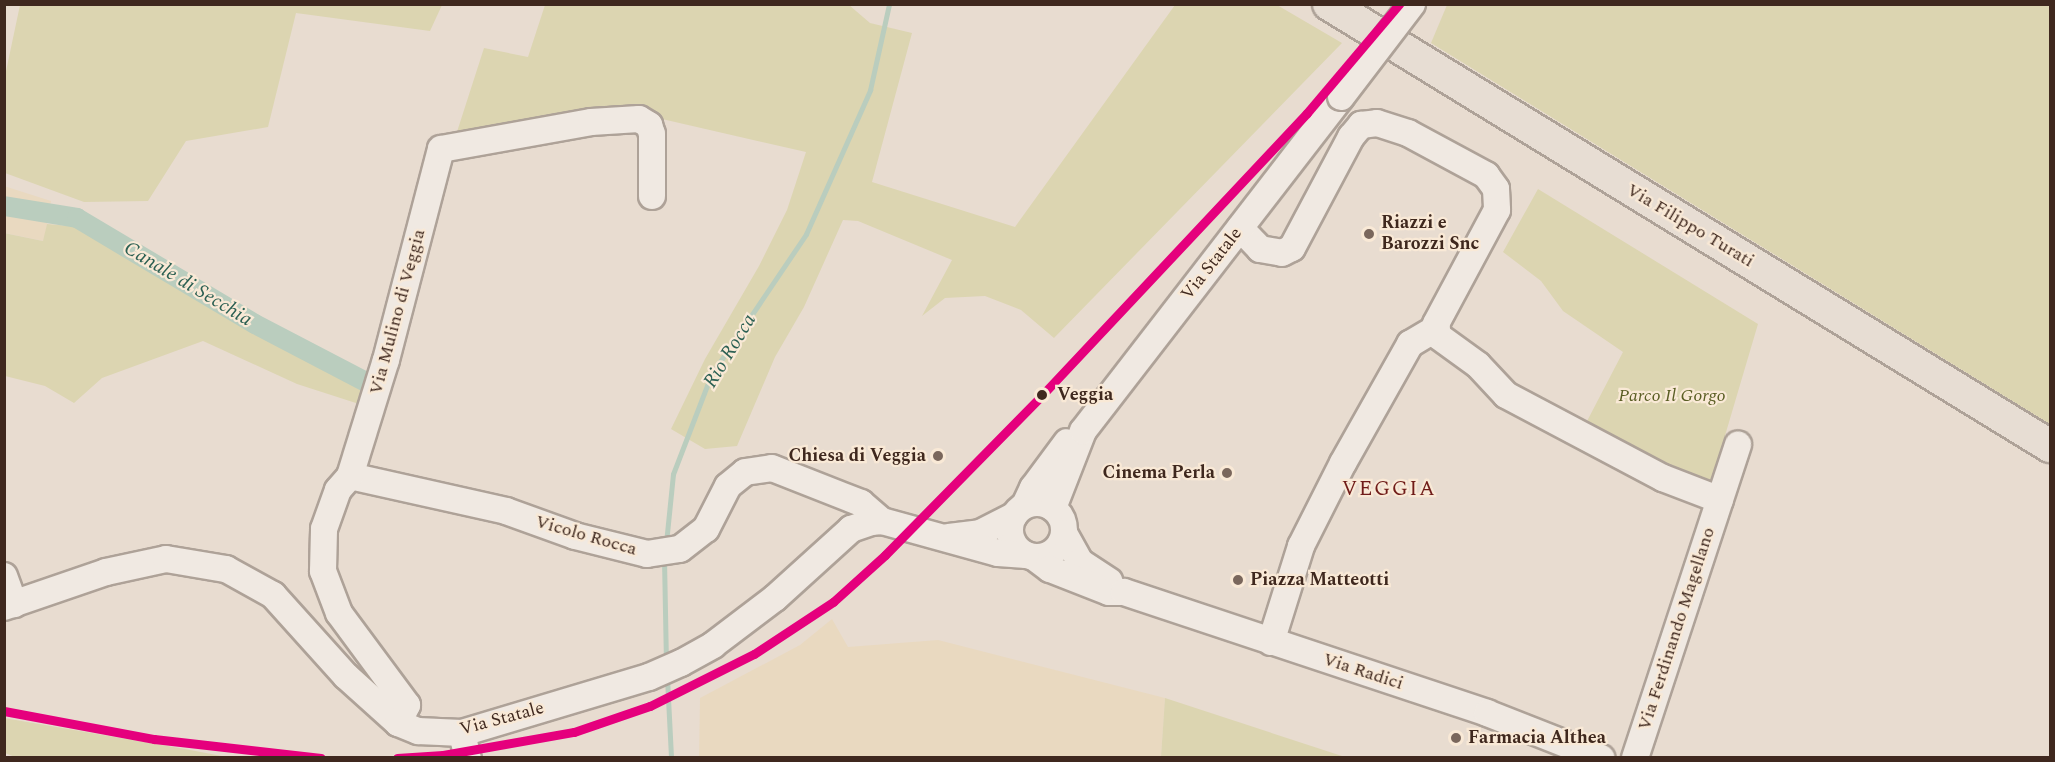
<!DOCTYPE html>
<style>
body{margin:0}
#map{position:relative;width:2055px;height:762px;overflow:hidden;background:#e8dcd0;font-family:Spectral,serif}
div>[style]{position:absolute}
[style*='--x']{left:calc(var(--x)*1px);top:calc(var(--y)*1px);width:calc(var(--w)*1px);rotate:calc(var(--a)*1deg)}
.farmland>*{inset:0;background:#e9d9c0}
.green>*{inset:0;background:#dcd5b1}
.stream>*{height:5px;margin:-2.5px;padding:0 2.5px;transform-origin:2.5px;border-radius:2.5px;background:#bacdbe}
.canal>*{height:20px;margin:-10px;padding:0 10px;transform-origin:10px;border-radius:10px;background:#bacdbe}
.roads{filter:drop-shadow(2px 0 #aea298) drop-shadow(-2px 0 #aea298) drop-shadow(0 2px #aea298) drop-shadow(0 -2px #aea298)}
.minor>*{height:26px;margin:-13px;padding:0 13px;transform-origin:13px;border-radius:13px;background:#f0e9e2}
.minor>.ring{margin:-13px;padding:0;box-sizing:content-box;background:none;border:26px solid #f0e9e2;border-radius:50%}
.major>*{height:32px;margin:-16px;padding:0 16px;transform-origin:16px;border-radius:16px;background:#e7ddd3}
.bridges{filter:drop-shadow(2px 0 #aea298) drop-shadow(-2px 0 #aea298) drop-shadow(0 2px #aea298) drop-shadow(0 -2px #aea298)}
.minor-bridge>*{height:26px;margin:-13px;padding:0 13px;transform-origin:13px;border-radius:13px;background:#f0e9e2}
.rail-1>*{height:9px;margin:-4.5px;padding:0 4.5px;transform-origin:4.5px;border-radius:4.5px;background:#e5007d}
.dots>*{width:16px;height:16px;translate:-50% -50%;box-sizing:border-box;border:3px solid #f9e9d6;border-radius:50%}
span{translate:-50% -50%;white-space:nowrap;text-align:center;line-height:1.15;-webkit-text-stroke:4.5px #f9e9d6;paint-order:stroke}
.poi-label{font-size:18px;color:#3f281e;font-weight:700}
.left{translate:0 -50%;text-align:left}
.right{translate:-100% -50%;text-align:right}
.street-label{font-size:18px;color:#3f281e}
.stop-label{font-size:18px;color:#3f281e;font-weight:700}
.park-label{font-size:18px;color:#595d23;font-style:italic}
.water-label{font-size:20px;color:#2c6053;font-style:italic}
.quarter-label{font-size:21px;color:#701c19;letter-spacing:1.5px}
.frame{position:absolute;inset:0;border:6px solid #3f281e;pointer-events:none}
</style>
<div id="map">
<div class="farmland">
<i style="clip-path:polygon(4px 186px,51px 201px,44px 241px,5px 233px)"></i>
<i style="clip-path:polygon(832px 619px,848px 647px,938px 640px,1165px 698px,1161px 757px,699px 758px,700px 698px,800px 645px)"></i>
</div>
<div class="green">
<i style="clip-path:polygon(20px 5px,20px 4px,442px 5px,430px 31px,296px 13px,268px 127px,186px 141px,148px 201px,84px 202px,5px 173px,5px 76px)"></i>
<i style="clip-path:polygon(545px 5px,849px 5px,870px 23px,912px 33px,872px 182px,1015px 227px,1175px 5px,1277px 5px,1342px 43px,1054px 338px,1021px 310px,985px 296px,945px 298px,922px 316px,952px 260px,858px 221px,843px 220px,804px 307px,775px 357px,737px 446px,705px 449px,671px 429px,705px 359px,759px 266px,787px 210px,806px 152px,662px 119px,631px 105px,455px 138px,484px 48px,528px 57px)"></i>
<i style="clip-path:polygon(1447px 5px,2050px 5px,2050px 424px,1431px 43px)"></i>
<i style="clip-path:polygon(1538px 189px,1758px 324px,1711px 483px,1585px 425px,1623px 352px,1563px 311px,1541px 281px,1503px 252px)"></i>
<i style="clip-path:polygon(47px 224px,80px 227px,366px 390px,359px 404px,297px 384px,203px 341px,102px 378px,74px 403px,45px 386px,5px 376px,4px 233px,43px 241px)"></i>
<i style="clip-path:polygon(1165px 698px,1345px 757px,1161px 757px)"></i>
<i style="clip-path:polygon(4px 718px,185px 749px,227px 757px,15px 757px,5px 753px)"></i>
</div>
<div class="stream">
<i style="--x:666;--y:543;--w:69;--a:-84.2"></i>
<i style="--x:673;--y:474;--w:106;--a:-69"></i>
<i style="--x:711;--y:375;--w:170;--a:-56"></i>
<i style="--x:806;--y:234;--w:158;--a:-66"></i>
<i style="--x:870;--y:90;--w:88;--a:-77.5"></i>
<i style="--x:664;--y:559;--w:104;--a:88.9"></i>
<i style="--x:667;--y:678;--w:80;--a:87.1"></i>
</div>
<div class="canal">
<i style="--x:4;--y:206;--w:74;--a:9.3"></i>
<i style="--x:77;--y:218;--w:207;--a:30.8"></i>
<i style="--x:255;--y:324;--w:125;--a:27.6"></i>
</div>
<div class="roads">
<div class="minor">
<i style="--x:1240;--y:228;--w:29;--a:46"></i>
<i style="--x:1260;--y:249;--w:22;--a:10"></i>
<i style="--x:1282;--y:253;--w:11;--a:-27"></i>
<i style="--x:1292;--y:248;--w:126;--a:-62"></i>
<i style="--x:1351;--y:137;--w:16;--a:-50"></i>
<i style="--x:1361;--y:125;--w:16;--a:-7"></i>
<i style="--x:1377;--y:123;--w:33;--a:18"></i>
<i style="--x:1408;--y:133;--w:89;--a:28.3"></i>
<i style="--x:1486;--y:175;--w:17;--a:54"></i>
<i style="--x:1496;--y:189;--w:21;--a:87"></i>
<i style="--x:1497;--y:210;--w:129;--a:118.2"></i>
<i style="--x:1436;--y:324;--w:12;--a:81"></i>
<i style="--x:1438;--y:336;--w:49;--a:35.9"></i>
<i style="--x:1478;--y:365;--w:41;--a:47"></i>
<i style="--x:1506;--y:395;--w:178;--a:27.9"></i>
<i style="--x:1663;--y:478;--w:61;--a:21.1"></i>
<i style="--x:350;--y:476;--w:160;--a:12.6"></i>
<i style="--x:506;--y:511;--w:73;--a:19.9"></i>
<i style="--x:575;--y:536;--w:74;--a:14"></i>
<i style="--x:647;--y:554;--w:33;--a:-9"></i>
<i style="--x:680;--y:549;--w:33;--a:-38"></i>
<i style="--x:706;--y:529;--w:48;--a:-62.9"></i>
<i style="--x:728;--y:486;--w:22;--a:-39"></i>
<i style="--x:745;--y:472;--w:27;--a:-8"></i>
<i style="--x:772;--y:468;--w:96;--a:21.5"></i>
<i style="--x:861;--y:503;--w:28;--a:41"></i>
<i class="ring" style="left:1010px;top:503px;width:28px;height:28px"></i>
<i style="--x:1025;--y:505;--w:19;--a:-65"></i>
<i style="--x:1033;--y:488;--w:57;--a:-53.5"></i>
<i style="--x:1053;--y:508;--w:83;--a:-68.7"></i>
<i style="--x:1083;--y:431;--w:422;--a:-52.3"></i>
<i style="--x:1064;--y:533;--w:33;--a:61"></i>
<i style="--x:1080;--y:562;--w:35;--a:33"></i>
<i style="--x:949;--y:537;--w:31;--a:-7"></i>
<i style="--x:980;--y:533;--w:38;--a:-27"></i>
<i style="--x:1034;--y:557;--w:20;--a:37"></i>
<i style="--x:1050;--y:569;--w:63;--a:21.3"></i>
<i style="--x:1109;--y:592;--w:15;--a:0"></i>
<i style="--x:1124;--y:592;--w:383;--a:18.4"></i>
<i style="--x:1487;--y:713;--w:123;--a:21.5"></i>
<i style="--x:4;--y:576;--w:30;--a:70"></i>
<i style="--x:4;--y:607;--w:108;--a:-18.9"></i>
<i style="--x:106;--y:572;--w:61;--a:-12.2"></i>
<i style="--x:166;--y:559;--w:61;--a:9.5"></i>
<i style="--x:226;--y:569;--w:54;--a:29"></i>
<i style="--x:273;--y:595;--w:109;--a:48"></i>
<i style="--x:346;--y:676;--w:70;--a:42.1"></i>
<i style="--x:398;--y:723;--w:22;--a:22"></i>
<i style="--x:418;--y:731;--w:44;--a:2.6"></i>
<i style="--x:462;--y:733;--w:195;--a:-16.7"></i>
<i style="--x:649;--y:677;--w:35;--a:-24"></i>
<i style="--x:681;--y:663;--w:37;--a:-29"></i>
<i style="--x:713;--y:645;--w:78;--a:-37.2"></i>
<i style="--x:775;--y:598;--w:103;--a:-42.2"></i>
<i style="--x:851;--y:529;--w:21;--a:-19"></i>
<i style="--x:871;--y:522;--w:11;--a:-5"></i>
<i style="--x:882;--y:521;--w:120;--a:15.4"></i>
<i style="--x:998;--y:553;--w:28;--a:4"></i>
<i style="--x:1271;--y:642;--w:101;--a:-72.6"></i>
<i style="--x:1301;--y:546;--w:93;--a:-63.2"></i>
<i style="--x:1343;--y:463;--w:137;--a:-60.6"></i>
<i style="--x:1410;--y:344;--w:31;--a:-31"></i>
<i style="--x:398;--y:723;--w:20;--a:-63"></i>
<i style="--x:407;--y:705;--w:114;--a:-126.5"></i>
<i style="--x:339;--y:613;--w:45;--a:-110.9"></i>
<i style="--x:323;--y:571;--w:42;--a:-88.6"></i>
<i style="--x:324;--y:529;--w:41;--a:-70.3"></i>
<i style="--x:338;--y:490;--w:18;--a:-49"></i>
<i style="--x:350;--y:476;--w:121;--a:-72.8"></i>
<i style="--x:386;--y:360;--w:218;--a:-75.4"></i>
<i style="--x:441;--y:149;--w:152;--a:-10.2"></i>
<i style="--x:591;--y:122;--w:48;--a:-3.6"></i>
<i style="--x:639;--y:119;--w:12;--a:31"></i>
<i style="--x:649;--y:125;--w:9;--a:72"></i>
<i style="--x:652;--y:134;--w:62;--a:90"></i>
<i style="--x:462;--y:733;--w:26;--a:77"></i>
<i style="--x:1635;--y:758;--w:330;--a:-71.8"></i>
</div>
<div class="major">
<i style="--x:1329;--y:4;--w:846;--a:31.51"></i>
</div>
</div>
<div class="bridges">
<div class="minor-bridge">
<i style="--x:1341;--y:97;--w:117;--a:-52.6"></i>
</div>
</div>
<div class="rail-1">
<i style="--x:4;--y:711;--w:153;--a:10.6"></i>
<i style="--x:154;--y:739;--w:168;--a:6.5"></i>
<i style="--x:397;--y:758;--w:46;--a:-3.7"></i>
<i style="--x:443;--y:755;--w:133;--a:-10"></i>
<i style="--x:574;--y:732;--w:80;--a:-18.9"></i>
<i style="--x:650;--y:706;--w:116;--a:-26.6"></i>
<i style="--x:754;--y:654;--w:95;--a:-33.4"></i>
<i style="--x:833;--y:602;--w:70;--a:-42.1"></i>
<i style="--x:885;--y:555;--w:227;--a:-45.5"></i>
<i style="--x:1044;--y:393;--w:384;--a:-46.8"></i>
<i style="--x:1307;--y:113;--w:143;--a:-49.8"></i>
</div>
<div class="dots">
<i style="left:1369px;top:234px;background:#7a675c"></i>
<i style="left:1042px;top:395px;background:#3f281e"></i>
<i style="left:938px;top:456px;background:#7a675c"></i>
<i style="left:1227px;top:473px;background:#7a675c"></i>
<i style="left:1238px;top:580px;background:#7a675c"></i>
<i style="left:1456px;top:738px;background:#7a675c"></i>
</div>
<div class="poi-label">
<span class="left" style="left:1381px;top:234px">Riazzi e<br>Barozzi Snc</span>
<span class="right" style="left:926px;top:456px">Chiesa di Veggia</span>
<span class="right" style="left:1215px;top:473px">Cinema Perla</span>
<span class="left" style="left:1250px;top:580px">Piazza Matteotti</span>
<span class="left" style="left:1468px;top:738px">Farmacia Althea</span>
</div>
<div class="street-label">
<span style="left:1690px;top:226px;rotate:31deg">Via Filippo Turati</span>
<span style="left:1212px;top:264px;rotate:-52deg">Via Statale</span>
<span style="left:398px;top:312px;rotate:-75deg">Via Mulino di Veggia</span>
<span style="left:586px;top:536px;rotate:16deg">Vicolo Rocca</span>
<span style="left:1677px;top:629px;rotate:-72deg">Via Ferdinando Magellano</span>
<span style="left:1363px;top:672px;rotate:18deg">Via Radici</span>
<span style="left:502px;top:719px;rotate:-15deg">Via Statale</span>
</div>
<div class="stop-label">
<span class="left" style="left:1057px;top:395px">Veggia</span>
</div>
<div class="park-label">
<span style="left:1672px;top:396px">Parco Il Gorgo</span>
</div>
<div class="water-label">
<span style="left:188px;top:284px;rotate:31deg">Canale di Secchia</span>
<span style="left:730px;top:351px;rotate:-59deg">Rio Rocca</span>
</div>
<div class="quarter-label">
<span style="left:1389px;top:489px">VEGGIA</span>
</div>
<div class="frame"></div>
</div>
